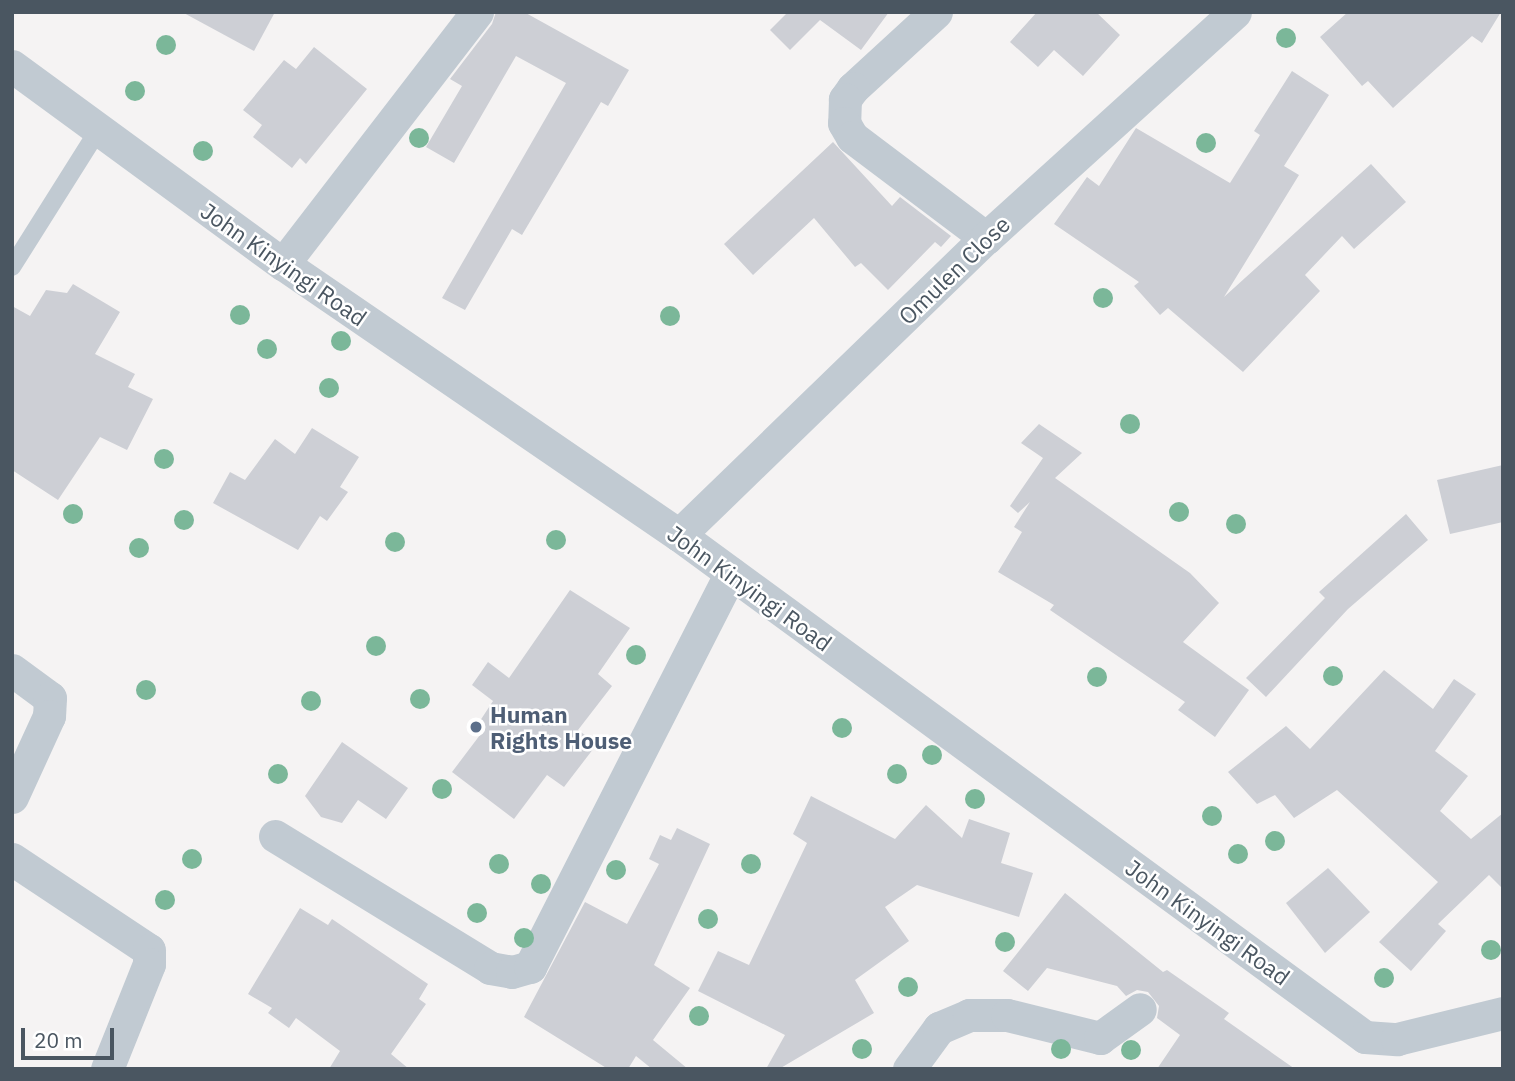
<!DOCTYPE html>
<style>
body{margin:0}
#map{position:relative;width:1515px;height:1081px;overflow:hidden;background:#f5f3f3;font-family:"IBM Plex Sans",sans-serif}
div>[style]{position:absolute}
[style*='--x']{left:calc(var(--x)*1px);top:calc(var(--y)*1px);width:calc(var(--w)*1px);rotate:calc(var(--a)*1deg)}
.building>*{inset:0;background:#cdcfd5}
.lane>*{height:18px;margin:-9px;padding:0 9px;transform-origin:9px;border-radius:9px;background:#c1cad2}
.street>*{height:33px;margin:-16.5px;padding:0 16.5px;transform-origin:16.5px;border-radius:16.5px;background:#c1cad2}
.trees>*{width:20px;height:20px;margin:-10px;border-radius:50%;background:#7bb799}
.dots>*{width:19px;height:19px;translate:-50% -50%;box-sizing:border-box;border:4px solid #fff;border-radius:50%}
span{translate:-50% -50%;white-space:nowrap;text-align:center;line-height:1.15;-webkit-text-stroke:5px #fff;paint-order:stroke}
.street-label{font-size:23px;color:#4a5661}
.service-label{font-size:23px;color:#4e5e75;font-weight:700}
.left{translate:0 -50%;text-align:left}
.frame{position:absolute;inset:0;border:14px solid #4a5661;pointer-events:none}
.scale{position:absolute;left:21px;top:1028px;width:93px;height:32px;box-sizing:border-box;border:4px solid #4a5661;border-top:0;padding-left:9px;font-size:21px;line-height:24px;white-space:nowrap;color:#4a5661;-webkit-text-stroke:5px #fff;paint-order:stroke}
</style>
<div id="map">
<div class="building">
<i style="clip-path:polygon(182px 12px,275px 12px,254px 51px)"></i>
<i style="clip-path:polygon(496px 12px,524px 12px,629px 70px,608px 106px,601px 102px,522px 235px,512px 229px,465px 310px,442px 298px,566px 83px,516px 56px,454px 163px,426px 147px,462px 86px,450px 79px,492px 24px)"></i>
<i style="clip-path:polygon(788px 12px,889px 12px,861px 50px,820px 20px,790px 50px,770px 30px)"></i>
<i style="clip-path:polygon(1037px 12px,1096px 12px,1120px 35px,1083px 76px,1054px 50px,1038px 67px,1010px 42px)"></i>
<i style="clip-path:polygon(1348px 12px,1501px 12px,1482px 43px,1472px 36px,1393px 108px,1368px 81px,1362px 86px,1320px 37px)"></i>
<i style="clip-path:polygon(314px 47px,367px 89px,306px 164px,300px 158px,292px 168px,253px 137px,262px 125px,243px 110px,284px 60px,296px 69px)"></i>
<i style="clip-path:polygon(1292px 71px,1329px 95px,1284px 166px,1299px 175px,1224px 297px,1371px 164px,1406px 202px,1354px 249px,1342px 236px,1305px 275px,1320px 291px,1243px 372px,1168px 308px,1160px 315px,1134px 286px,1139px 282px,1054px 224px,1087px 177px,1099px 186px,1136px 128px,1230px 183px,1260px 135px,1254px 131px)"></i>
<i style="clip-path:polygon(833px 142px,892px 206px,900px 197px,951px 236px,941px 247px,935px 242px,888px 290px,861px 263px,855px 267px,814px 218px,753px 275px,724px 244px)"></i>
<i style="clip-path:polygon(73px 284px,120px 312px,95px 354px,135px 374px,128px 387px,153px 399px,127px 450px,100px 437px,58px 500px,12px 470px,12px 306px,30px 316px,46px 290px,67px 293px)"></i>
<i style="clip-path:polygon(1039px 424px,1082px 453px,1055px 478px,1190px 573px,1219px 603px,1183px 642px,1249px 690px,1215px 737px,1178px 710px,1185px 702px,1050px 610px,1054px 605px,998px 572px,1022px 532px,1014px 527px,1030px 502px,1018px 513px,1010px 506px,1043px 458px,1021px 443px)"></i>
<i style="clip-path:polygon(312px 428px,359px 457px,340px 487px,348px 492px,327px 521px,320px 516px,298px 550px,213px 503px,230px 472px,245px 480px,275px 439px,295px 454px)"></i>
<i style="clip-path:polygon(1503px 465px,1503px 522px,1450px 534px,1437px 480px)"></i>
<i style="clip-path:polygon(1406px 514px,1428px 540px,1348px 609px,1266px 697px,1246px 678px,1325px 598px,1319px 592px)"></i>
<i style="clip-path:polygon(570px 590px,630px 628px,598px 674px,612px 686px,578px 730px,597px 744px,564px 787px,547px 775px,514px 819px,452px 772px,483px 731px,476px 727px,493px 701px,472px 685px,488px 662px,509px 678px)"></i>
<i style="clip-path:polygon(1384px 670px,1433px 709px,1454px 679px,1476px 694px,1435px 751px,1468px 776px,1440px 811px,1471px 839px,1503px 813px,1503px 889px,1489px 875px,1438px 924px,1446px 931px,1411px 971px,1379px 942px,1438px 882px,1337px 790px,1294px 818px,1275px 795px,1257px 804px,1228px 772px,1286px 726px,1310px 749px)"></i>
<i style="clip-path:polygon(342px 742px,408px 788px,386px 819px,358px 800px,342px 823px,321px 817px,305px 796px)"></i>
<i style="clip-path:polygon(811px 796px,895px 839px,926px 805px,962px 838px,969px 819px,1010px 833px,1001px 863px,1033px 873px,1019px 917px,917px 885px,885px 907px,909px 941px,855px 980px,874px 1013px,779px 1069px,766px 1069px,785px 1035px,698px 991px,718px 951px,749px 965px,807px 843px,793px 834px)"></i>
<i style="clip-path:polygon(677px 828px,710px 844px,654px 965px,690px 988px,653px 1040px,688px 1069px,652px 1069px,636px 1056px,628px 1069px,608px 1069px,524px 1017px,585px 902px,627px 924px,659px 864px,649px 859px,660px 835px,671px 840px)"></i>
<i style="clip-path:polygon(1328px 868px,1370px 912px,1325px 953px,1286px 903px)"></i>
<i style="clip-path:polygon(1065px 893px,1163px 972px,1167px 970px,1229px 1013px,1224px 1019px,1295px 1069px,1157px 1069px,1180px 1035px,1157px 1018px,1159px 1006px,1148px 992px,1137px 990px,1126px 996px,1117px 986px,1047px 968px,1028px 991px,1003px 971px)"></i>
<i style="clip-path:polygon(300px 908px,328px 925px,332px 919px,428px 984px,419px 999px,426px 1004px,391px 1054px,409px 1069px,329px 1069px,340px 1051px,296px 1018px,289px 1028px,268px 1013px,272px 1008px,248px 994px)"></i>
</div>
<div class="lane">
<i style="--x:12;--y:267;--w:160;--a:-57.8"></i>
</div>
<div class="street">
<i style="--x:936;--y:12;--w:113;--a:137.5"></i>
<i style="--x:853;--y:88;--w:14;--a:126"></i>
<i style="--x:845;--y:99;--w:24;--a:92"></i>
<i style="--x:844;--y:123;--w:16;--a:60"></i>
<i style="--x:852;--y:137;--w:168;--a:37"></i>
<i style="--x:12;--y:66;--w:336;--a:36.2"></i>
<i style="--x:283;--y:264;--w:480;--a:34.4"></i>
<i style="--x:679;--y:535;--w:850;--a:36.2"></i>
<i style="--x:1365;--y:1037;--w:32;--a:4"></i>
<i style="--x:1397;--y:1039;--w:109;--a:-13.8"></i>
<i style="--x:283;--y:264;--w:318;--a:-52.4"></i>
<i style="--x:679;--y:535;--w:427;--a:-44.1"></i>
<i style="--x:986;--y:238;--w:336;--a:-42.2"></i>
<i style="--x:12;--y:670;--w:47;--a:36.4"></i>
<i style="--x:50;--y:698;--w:18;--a:93"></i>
<i style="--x:49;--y:716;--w:89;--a:114.6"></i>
<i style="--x:275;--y:836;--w:252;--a:31.5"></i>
<i style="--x:490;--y:968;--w:22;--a:10"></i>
<i style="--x:512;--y:972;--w:19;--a:-16"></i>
<i style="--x:530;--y:967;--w:442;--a:-63"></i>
<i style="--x:12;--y:859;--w:164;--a:33.6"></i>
<i style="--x:149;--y:950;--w:14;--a:90"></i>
<i style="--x:149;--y:964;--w:113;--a:111.8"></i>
<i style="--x:909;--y:1069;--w:51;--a:-53.8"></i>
<i style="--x:939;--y:1028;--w:33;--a:-23"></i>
<i style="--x:969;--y:1015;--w:38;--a:0"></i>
<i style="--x:1007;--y:1015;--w:96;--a:13.9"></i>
<i style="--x:1100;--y:1038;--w:49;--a:-35.9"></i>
</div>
<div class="trees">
<i style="left:1286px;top:38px"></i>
<i style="left:166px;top:45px"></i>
<i style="left:135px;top:91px"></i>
<i style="left:419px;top:138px"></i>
<i style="left:1206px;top:143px"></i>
<i style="left:203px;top:151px"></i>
<i style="left:1103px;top:298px"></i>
<i style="left:240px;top:315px"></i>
<i style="left:670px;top:316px"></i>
<i style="left:341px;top:341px"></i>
<i style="left:267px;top:349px"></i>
<i style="left:329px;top:388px"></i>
<i style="left:1130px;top:424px"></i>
<i style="left:164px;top:459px"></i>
<i style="left:1179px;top:512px"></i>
<i style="left:73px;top:514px"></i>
<i style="left:184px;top:520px"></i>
<i style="left:1236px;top:524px"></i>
<i style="left:556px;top:540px"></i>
<i style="left:395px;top:542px"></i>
<i style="left:139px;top:548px"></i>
<i style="left:376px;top:646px"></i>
<i style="left:636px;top:655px"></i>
<i style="left:1333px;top:676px"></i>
<i style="left:1097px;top:677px"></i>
<i style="left:146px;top:690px"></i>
<i style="left:420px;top:699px"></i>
<i style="left:311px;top:701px"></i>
<i style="left:842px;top:728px"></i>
<i style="left:932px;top:755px"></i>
<i style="left:278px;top:774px"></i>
<i style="left:897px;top:774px"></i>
<i style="left:442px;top:789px"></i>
<i style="left:975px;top:799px"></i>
<i style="left:1212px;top:816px"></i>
<i style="left:1275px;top:841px"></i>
<i style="left:1238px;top:854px"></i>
<i style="left:192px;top:859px"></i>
<i style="left:499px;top:864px"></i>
<i style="left:751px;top:864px"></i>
<i style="left:616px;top:870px"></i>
<i style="left:541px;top:884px"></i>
<i style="left:165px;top:900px"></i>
<i style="left:477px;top:913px"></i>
<i style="left:708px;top:919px"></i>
<i style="left:524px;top:938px"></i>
<i style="left:1005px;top:942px"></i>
<i style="left:1491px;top:950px"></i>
<i style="left:1384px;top:978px"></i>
<i style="left:908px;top:987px"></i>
<i style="left:699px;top:1016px"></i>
<i style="left:862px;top:1049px"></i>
<i style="left:1061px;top:1049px"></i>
<i style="left:1131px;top:1050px"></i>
</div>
<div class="dots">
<i style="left:476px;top:727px;background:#5c6f8a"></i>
</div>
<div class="street-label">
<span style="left:284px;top:264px;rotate:35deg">John Kinyingi Road</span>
<span style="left:954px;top:270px;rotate:-44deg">Omulen Close</span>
<span style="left:750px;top:588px;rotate:36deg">John Kinyingi Road</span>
<span style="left:1208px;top:922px;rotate:36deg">John Kinyingi Road</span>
</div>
<div class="service-label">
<span class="left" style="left:490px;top:727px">Human<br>Rights House</span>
</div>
<div class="frame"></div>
<div class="scale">20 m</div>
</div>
